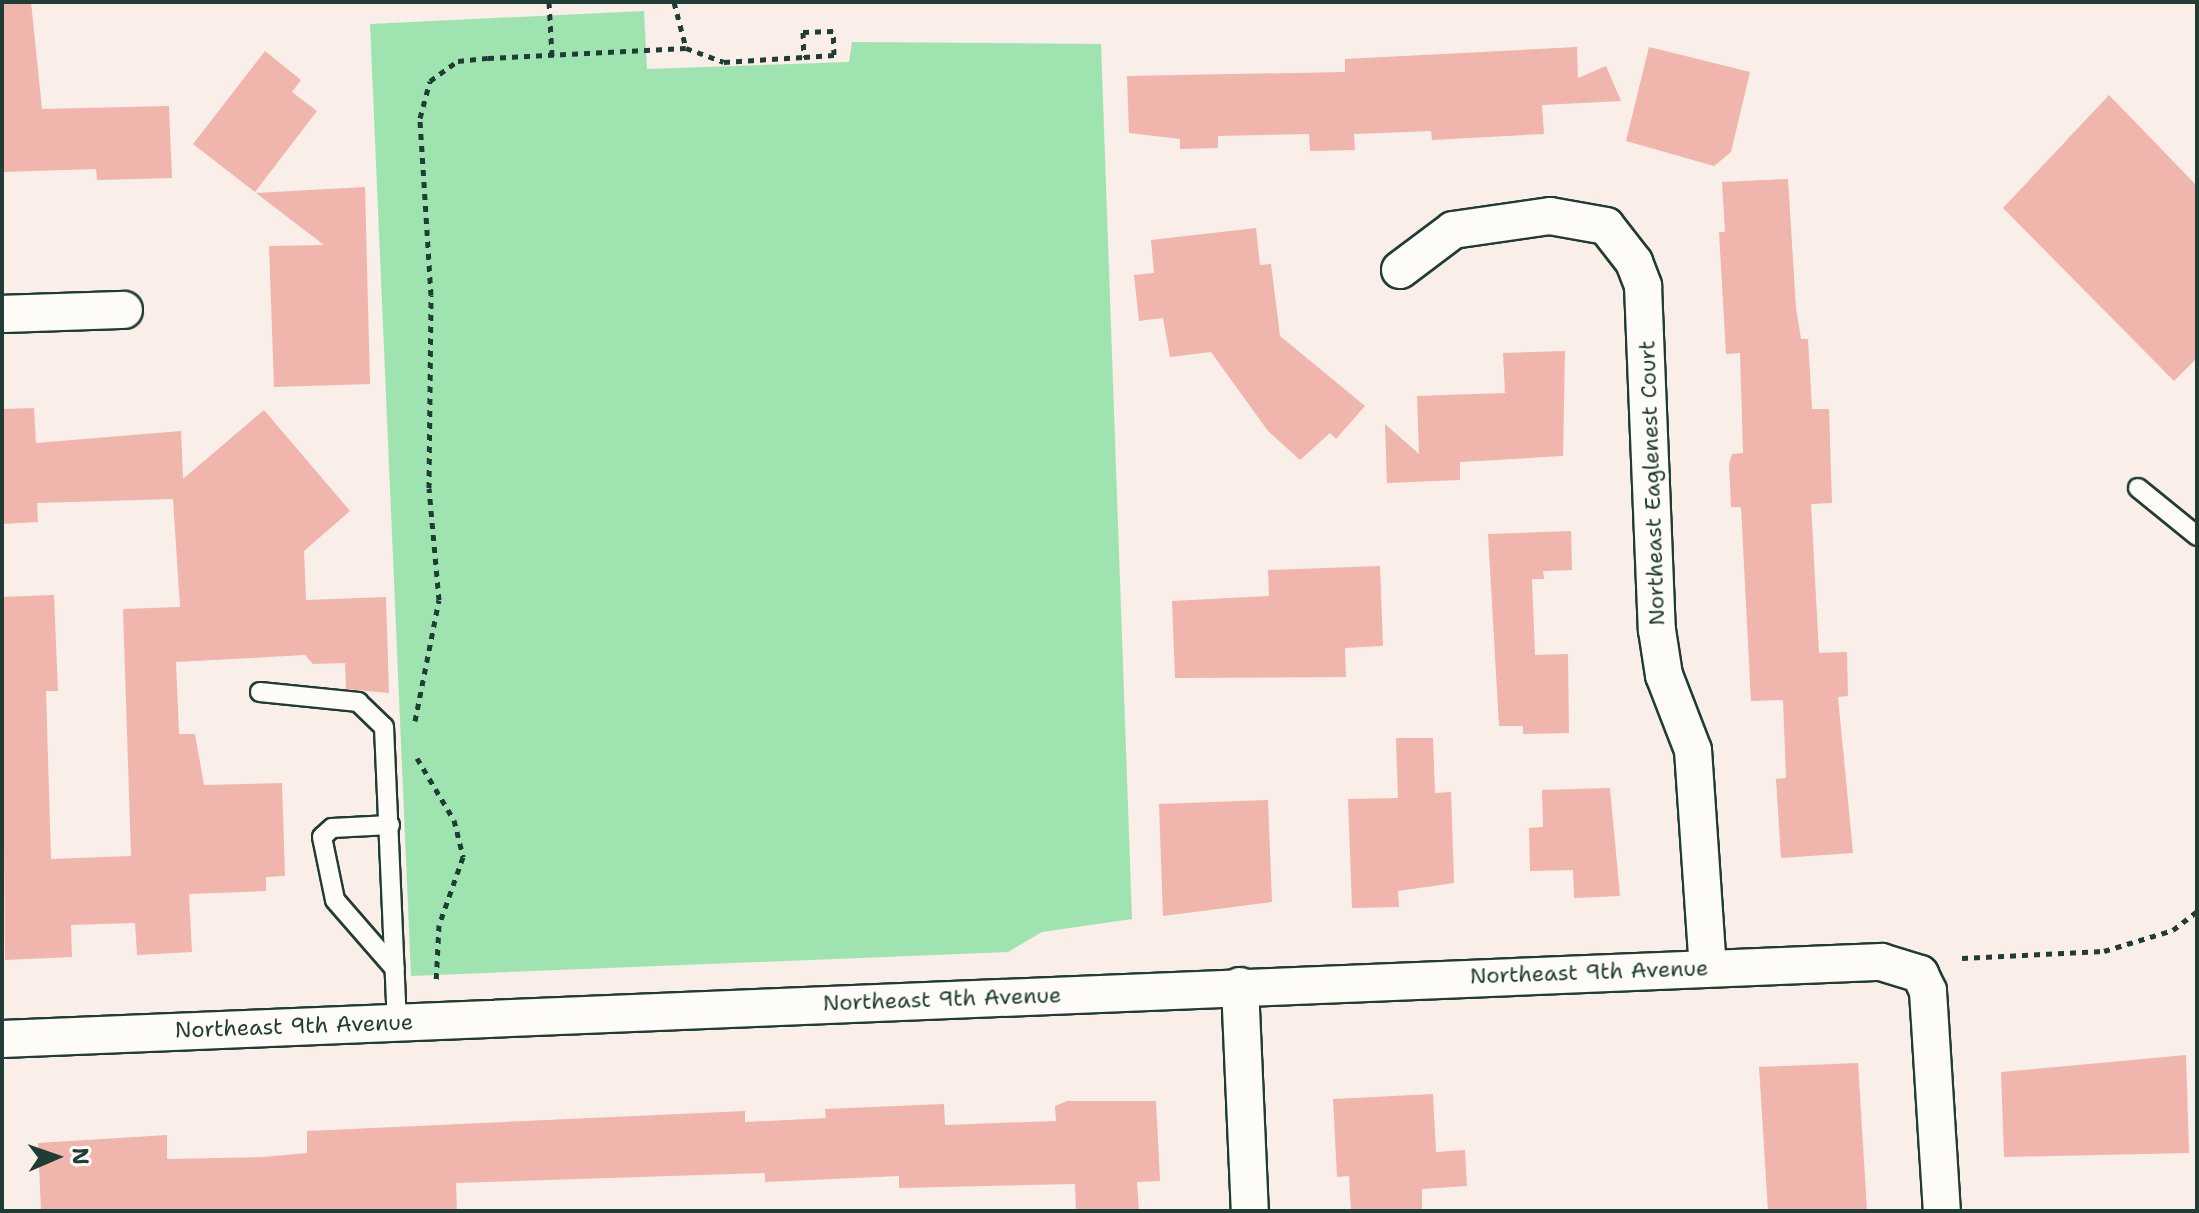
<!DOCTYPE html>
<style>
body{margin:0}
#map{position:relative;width:2199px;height:1213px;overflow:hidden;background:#faeee8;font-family:"Shantell Sans",sans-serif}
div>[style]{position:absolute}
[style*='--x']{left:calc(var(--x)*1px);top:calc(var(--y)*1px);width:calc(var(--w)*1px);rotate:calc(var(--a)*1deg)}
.green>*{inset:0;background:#9fe4b0}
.building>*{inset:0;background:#f0b5ac}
.path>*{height:5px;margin-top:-2.5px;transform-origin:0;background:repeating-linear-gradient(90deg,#1f3d34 0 6px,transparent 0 12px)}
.roads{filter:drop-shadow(2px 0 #1f3d34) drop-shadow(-2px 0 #1f3d34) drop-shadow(0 2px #1f3d34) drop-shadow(0 -2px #1f3d34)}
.lane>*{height:18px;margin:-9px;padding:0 9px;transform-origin:9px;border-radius:9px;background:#fdfcf7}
.street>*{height:36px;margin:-18px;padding:0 18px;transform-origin:18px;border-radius:18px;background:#fdfcf7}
span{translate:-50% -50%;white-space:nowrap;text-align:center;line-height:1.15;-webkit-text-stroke:7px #fdfcf7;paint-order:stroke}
.street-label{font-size:22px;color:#1f3d34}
.frame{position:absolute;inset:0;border:4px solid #1f3d34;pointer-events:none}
.north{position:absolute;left:16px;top:1117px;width:80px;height:80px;-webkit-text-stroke:6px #fdfcf7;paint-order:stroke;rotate:88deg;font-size:22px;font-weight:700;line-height:32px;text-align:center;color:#1f3d34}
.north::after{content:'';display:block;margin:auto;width:28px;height:36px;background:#1f3d34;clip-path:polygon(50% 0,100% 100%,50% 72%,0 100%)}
</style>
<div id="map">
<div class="green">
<i style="clip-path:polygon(644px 11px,647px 69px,849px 62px,852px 42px,1101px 44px,1132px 919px,1042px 932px,1008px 952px,411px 976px,370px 24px)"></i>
</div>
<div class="building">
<i style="clip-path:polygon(2px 2px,31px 2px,42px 109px,169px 106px,172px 178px,97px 180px,96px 169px,2px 172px)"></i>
<i style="clip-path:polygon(1577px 47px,1578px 78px,1606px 66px,1621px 101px,1542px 105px,1544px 134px,1432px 140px,1431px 131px,1354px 134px,1355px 150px,1310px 151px,1309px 134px,1218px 136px,1218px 148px,1180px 149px,1180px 139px,1129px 133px,1127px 76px,1345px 72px,1345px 59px)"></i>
<i style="clip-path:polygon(1649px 47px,1750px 72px,1731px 152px,1714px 166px,1626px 141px)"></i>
<i style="clip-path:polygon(265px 51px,301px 80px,292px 92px,317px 111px,255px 192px,193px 144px)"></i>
<i style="clip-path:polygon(2109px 95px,2197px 186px,2197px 358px,2174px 381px,2003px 208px)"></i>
<i style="clip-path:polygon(1788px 179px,1796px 308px,1801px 339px,1808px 339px,1812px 409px,1829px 409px,1832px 503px,1811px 504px,1819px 653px,1847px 652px,1848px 696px,1838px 697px,1853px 853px,1781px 858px,1776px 779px,1786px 778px,1783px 700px,1751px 701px,1741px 507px,1731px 507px,1729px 464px,1732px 454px,1743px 453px,1740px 353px,1726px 354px,1719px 232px,1725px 232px,1722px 182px)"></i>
<i style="clip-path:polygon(365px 187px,370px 384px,274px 387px,269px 246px,324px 245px,256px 193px)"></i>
<i style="clip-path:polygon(1256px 228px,1260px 265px,1271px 264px,1280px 336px,1365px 406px,1336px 439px,1330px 433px,1300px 460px,1268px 431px,1211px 352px,1170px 357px,1163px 318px,1139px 321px,1134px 275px,1154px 273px,1151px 240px)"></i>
<i style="clip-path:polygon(1565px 351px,1563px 456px,1460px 462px,1460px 480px,1387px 483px,1385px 424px,1419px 454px,1417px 396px,1505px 393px,1503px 353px)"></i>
<i style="clip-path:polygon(34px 408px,36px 443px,181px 431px,183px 479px,264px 410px,350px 511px,304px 551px,306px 600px,386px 597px,389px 693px,346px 689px,345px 663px,313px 664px,305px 655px,176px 662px,179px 734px,195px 734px,204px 785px,282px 783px,285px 876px,266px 877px,266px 891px,189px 894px,192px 952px,137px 955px,135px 923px,71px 925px,72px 957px,5px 960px,2px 597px,54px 595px,58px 691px,46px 691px,51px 859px,131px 856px,123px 609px,180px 607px,173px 499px,37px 503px,38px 522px,2px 524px,2px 409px)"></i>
<i style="clip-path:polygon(1571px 531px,1572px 570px,1543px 571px,1544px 579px,1532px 579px,1535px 655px,1568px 654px,1569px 733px,1523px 734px,1523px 726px,1499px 726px,1488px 534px)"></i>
<i style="clip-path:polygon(1380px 566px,1383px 646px,1345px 648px,1346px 677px,1175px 678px,1172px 601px,1269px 596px,1268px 570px)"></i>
<i style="clip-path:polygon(1396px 738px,1433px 738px,1435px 793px,1451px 792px,1454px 883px,1398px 891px,1399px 907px,1352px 908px,1348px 799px,1398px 798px)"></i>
<i style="clip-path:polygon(1610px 788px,1620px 896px,1574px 898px,1573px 870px,1530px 871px,1529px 828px,1543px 827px,1542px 790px)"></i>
<i style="clip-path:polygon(1268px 800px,1272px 902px,1163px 916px,1159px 804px)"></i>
<i style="clip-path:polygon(2186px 1055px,2189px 1153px,2004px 1157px,2001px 1072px)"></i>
<i style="clip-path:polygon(1858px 1063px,1867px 1211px,1768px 1211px,1759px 1067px)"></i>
<i style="clip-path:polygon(1433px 1094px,1436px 1152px,1465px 1150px,1467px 1186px,1422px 1189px,1422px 1211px,1351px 1211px,1349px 1176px,1337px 1177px,1333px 1099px)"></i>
<i style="clip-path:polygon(1067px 1101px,1156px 1101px,1160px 1181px,1137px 1182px,1139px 1211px,1076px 1211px,1075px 1184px,899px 1188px,899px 1176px,765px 1182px,765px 1173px,456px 1183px,457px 1211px,41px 1211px,38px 1143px,167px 1135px,167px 1159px,263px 1157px,307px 1153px,307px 1131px,745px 1111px,745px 1122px,826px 1118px,825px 1109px,944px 1104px,945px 1125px,1056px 1121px,1055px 1106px)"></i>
</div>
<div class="path">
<i style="--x:549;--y:2;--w:54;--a:86.8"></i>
<i style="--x:674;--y:2;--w:48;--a:75.4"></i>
<i style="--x:415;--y:721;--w:123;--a:-78.8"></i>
<i style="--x:439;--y:600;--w:112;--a:-95.1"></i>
<i style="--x:429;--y:488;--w:193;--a:-89.4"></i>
<i style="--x:431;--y:295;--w:177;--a:-93.6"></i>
<i style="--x:420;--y:118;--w:38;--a:-75"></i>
<i style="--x:430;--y:81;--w:34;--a:-36"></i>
<i style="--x:458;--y:61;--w:30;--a:-6"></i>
<i style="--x:488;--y:58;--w:198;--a:-2.9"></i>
<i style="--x:686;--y:48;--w:40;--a:20.2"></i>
<i style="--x:724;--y:62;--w:80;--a:-3.6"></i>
<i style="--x:804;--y:57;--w:30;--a:-4"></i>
<i style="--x:834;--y:55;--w:24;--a:-92"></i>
<i style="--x:833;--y:31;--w:30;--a:178"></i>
<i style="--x:803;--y:32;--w:25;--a:88"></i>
<i style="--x:417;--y:758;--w:72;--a:59.2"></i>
<i style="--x:454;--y:820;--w:38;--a:76"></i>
<i style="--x:463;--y:857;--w:72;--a:109.4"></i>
<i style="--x:439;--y:925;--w:59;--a:92.9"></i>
<i style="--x:1962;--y:958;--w:142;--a:-2.8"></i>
<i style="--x:2104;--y:951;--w:72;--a:-16.9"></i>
<i style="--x:2173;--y:930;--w:31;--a:-38"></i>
</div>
<div class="roads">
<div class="lane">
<i style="--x:2138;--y:488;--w:76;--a:39.1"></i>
<i style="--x:260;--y:692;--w:99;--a:5.8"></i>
<i style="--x:358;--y:702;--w:36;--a:44"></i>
<i style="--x:384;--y:727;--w:295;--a:87.5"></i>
<i style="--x:390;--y:825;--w:58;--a:177"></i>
<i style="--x:332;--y:828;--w:13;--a:138"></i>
<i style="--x:322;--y:837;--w:64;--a:78.3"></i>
<i style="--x:335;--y:900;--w:91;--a:49"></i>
</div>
<div class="street">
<i style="--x:1400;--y:270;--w:66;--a:-37"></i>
<i style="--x:1453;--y:230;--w:98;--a:-8.2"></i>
<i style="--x:1550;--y:216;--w:57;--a:10.1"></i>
<i style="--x:1606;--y:226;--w:46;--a:52.1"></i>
<i style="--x:1634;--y:262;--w:26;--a:69"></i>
<i style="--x:1643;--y:286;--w:344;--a:87.7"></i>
<i style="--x:1657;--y:630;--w:46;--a:81.2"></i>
<i style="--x:1664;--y:675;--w:80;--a:68.9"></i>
<i style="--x:1693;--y:750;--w:219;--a:86.1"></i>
<i style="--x:2;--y:314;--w:122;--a:-1.9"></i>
<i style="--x:1240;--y:986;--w:225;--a:87.5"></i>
<i style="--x:2;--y:1039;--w:1881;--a:-2.35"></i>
<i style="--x:1881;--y:962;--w:41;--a:17.1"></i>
<i style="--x:1920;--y:974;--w:19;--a:65"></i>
<i style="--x:1928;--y:991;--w:220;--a:86.4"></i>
</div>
</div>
<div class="street-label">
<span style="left:1652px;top:483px;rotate:-92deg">Northeast Eaglenest Court</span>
<span style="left:1589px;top:972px;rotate:-2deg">Northeast 9th Avenue</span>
<span style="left:942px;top:999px;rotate:-2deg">Northeast 9th Avenue</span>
<span style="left:294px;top:1026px;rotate:-2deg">Northeast 9th Avenue</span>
</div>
<div class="frame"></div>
<div class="north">N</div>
</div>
